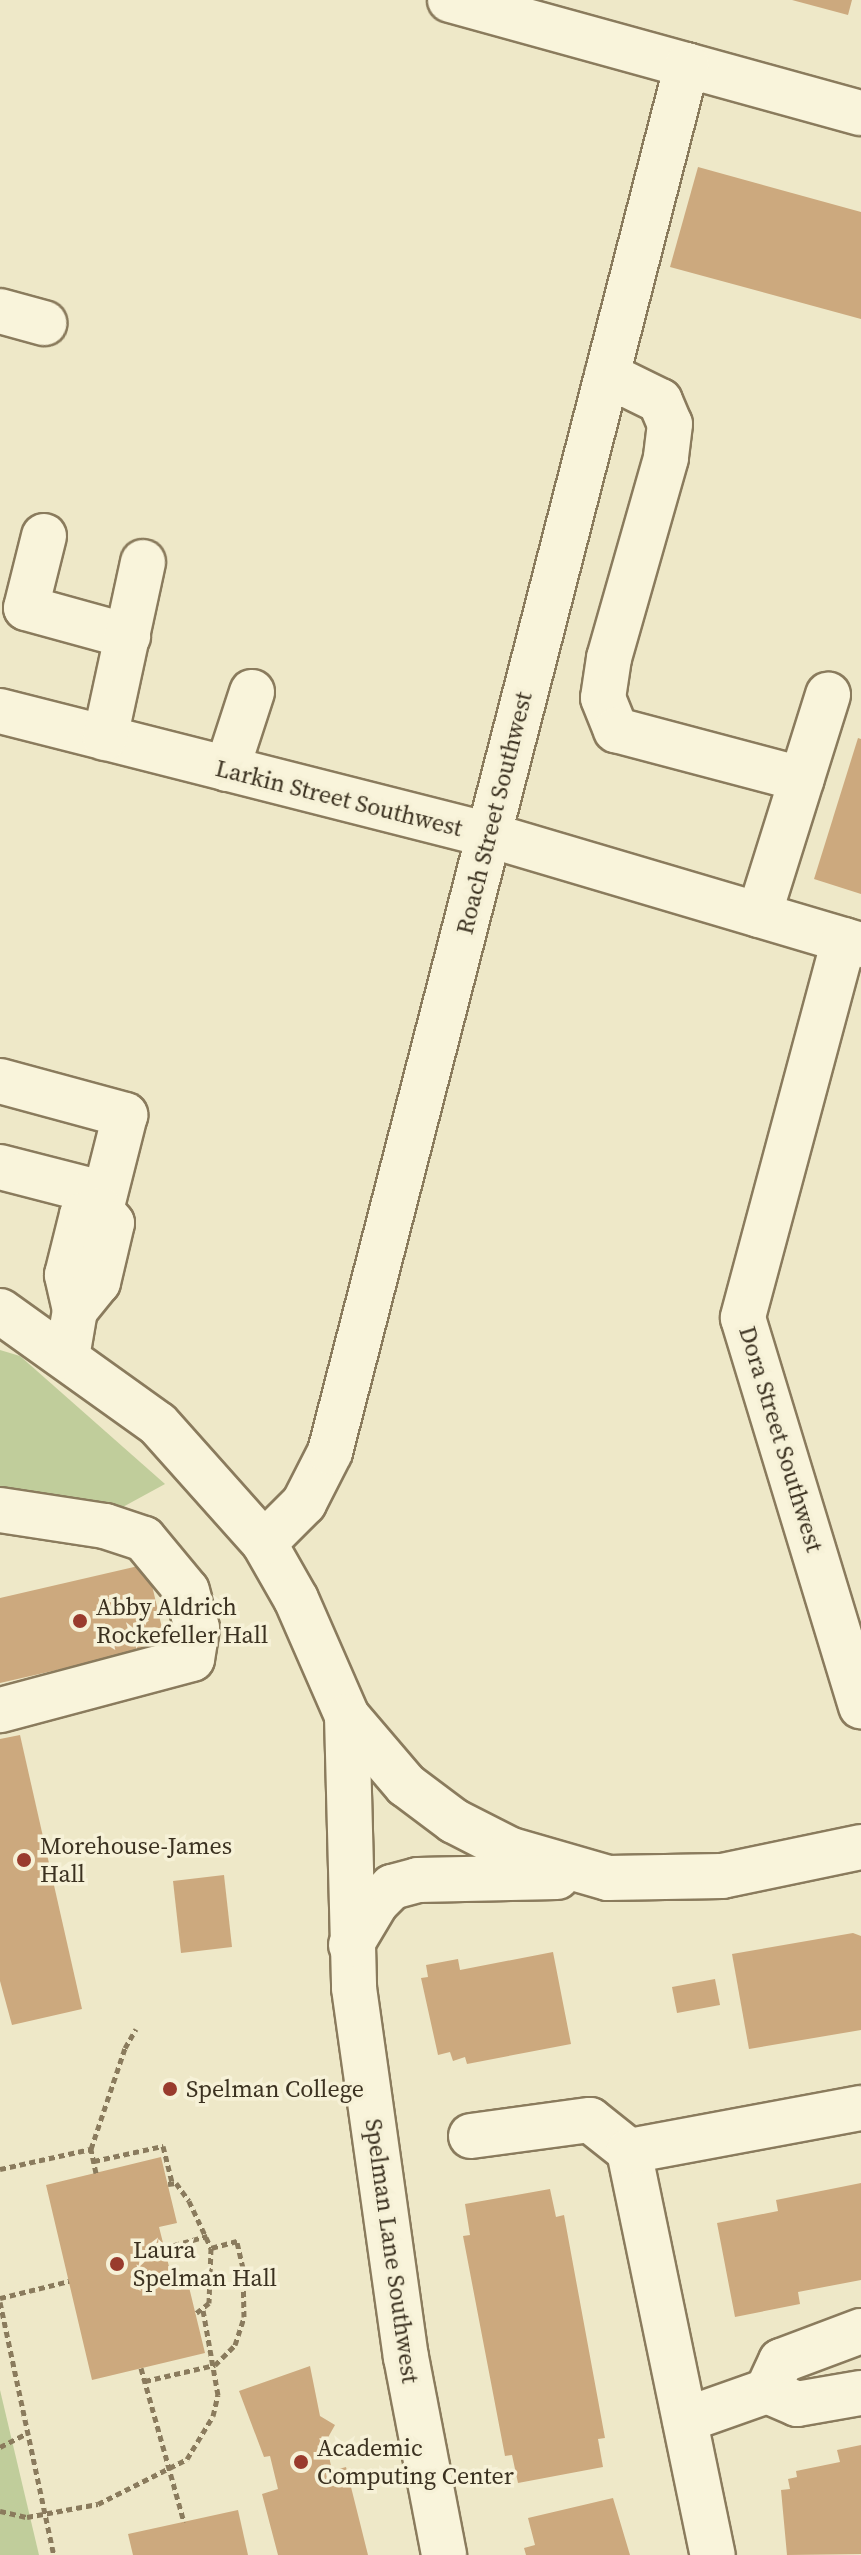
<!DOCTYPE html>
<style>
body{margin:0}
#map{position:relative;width:861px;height:2555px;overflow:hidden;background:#eee8c8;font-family:"Source Serif 4",serif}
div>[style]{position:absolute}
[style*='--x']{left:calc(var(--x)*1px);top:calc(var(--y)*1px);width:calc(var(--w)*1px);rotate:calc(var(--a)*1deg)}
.green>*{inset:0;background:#c0cd9b}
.building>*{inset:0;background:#cca97e}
.path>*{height:5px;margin-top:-2.5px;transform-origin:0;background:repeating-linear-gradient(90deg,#8a7b5d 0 6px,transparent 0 10px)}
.roads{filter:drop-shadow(2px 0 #8a7b5d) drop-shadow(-2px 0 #8a7b5d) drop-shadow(0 2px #8a7b5d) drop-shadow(0 -2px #8a7b5d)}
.minor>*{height:44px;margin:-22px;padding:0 22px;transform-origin:22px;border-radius:22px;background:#f9f4db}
.dots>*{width:22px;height:22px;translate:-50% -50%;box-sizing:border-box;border:4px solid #f6f1d7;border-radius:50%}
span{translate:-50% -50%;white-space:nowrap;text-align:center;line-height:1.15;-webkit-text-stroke:7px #f6f1d7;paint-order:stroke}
.street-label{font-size:24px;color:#3b3120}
.poi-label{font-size:24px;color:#3b3120}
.left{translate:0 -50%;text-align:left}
</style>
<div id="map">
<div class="green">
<i style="clip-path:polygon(0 1350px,20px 1356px,165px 1484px,121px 1508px,92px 1511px,0 1496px)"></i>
<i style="clip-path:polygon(0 2390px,39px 2555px,0 2555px)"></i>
</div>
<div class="building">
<i style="clip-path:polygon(792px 0,852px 0,848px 15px)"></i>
<i style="clip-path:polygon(698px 167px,861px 212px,861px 319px,670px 267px)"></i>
<i style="clip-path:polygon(858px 738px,861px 739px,861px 894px,814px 879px)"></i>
<i style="clip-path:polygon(147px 1564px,166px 1645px,0 1683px,0 1598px)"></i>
<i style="clip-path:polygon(20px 1735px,82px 2009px,12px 2025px,0 1981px,0 1739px)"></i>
<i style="clip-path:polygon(224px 1875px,232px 1947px,181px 1953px,173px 1881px)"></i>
<i style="clip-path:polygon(853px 1933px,861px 1936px,861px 2030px,749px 2049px,732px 1954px)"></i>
<i style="clip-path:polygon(553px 1952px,571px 2044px,467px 2064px,465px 2057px,453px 2061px,450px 2052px,438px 2055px,421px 1978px,428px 1977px,426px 1965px,458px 1959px,460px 1970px)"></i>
<i style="clip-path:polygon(715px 1979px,720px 2005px,677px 2013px,672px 1987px)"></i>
<i style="clip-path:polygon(161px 2157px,177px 2223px,159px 2227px,175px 2290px,189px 2287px,205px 2353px,92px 2380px,46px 2185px)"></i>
<i style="clip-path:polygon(861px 2183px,861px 2280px,798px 2292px,800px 2304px,735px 2317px,717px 2223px,778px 2211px,776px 2200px)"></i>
<i style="clip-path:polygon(550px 2189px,556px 2217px,564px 2215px,605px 2438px,598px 2439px,603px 2467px,518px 2483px,512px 2455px,505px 2456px,463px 2236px,470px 2235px,465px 2204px)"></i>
<i style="clip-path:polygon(310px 2366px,320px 2416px,335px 2425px,326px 2441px,332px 2471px,346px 2467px,368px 2555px,278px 2555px,262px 2494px,278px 2489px,270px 2456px,264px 2457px,239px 2391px)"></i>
<i style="clip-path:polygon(861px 2445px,861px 2554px,787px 2555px,781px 2490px,790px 2489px,788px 2479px,797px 2477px,796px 2471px,840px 2462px,837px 2450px)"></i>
<i style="clip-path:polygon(613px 2498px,630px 2555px,526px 2555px,524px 2548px,535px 2545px,528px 2518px)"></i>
<i style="clip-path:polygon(238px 2510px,248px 2555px,133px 2555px,128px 2534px)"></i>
</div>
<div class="path">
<i style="--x:94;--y:2161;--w:71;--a:-12.3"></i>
<i style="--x:163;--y:2146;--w:38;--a:76"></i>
<i style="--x:0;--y:2169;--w:93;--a:-12.4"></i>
<i style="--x:96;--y:2173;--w:25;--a:-102"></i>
<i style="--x:91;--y:2149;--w:107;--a:-71.4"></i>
<i style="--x:125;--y:2048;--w:22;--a:-60"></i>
<i style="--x:168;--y:2184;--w:8;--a:-7"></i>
<i style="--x:176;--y:2183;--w:22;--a:54"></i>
<i style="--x:189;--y:2201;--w:52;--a:64.9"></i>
<i style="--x:211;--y:2248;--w:55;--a:92.1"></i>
<i style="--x:209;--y:2303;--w:16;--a:142"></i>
<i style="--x:164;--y:2248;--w:45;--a:-15.6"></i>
<i style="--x:0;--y:2298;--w:71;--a:-13.8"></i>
<i style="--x:0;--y:2302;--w:259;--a:78"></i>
<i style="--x:141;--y:2368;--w:160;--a:74.4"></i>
<i style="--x:145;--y:2381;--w:72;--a:-12.9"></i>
<i style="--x:215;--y:2365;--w:28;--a:-45"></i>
<i style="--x:235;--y:2345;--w:29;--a:-72"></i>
<i style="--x:244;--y:2317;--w:49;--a:-91.2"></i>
<i style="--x:243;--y:2268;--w:28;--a:-103"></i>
<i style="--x:237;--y:2241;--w:27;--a:165"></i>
<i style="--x:0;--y:2447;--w:33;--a:-27"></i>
<i style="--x:0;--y:2511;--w:28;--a:13"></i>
<i style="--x:27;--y:2517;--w:72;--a:-10.4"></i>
<i style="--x:98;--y:2504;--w:100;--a:-26.8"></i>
<i style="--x:187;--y:2459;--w:50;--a:-58.8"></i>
<i style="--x:213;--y:2416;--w:22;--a:-77"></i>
<i style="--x:218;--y:2395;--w:86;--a:-100"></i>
</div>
<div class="roads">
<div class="minor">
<i style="--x:450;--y:0;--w:426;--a:15.4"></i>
<i style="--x:0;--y:311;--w:46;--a:15.3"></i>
<i style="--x:607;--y:375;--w:59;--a:26.1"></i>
<i style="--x:660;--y:401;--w:25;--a:67"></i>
<i style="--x:670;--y:424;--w:34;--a:97"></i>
<i style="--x:666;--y:458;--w:208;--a:105.9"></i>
<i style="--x:609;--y:658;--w:40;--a:98.5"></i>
<i style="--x:603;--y:698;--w:35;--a:68"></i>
<i style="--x:616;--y:730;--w:192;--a:14.8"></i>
<i style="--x:44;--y:536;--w:74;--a:104"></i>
<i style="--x:26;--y:608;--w:106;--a:15.4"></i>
<i style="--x:0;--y:711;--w:504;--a:14.23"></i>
<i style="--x:489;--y:835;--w:388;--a:16.5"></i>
<i style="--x:105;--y:738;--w:180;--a:-77.8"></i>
<i style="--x:227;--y:769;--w:81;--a:-72"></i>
<i style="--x:759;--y:915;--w:231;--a:-72.6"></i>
<i style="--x:844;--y:940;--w:391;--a:105"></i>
<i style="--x:743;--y:1318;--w:406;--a:73.1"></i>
<i style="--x:0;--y:1081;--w:130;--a:15.2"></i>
<i style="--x:125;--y:1115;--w:98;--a:104.2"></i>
<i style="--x:0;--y:1167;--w:108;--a:14.4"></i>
<i style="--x:0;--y:1311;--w:194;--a:35.6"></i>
<i style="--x:158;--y:1424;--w:159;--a:48.3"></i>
<i style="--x:264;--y:1543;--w:64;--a:60.3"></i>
<i style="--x:296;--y:1599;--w:128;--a:66.4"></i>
<i style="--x:347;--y:1716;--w:272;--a:88.5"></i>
<i style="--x:354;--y:1988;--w:373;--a:82"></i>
<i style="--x:406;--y:2357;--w:202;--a:79.1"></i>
<i style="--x:67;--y:1357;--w:48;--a:-80.3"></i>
<i style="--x:75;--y:1310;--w:36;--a:-103"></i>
<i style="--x:67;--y:1275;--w:62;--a:-76"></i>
<i style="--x:82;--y:1215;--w:20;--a:-15"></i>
<i style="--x:101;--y:1210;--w:17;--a:50"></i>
<i style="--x:112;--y:1223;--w:61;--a:103.3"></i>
<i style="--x:98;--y:1282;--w:36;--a:129"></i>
<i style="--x:0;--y:1510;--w:106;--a:8.7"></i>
<i style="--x:105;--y:1526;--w:41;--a:18.4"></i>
<i style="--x:144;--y:1539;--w:67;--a:50.4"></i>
<i style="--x:187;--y:1591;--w:38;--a:75"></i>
<i style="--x:197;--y:1628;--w:31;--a:99"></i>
<i style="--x:192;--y:1659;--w:199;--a:165.1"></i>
<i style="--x:264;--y:1543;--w:57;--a:-45"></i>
<i style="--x:304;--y:1503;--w:57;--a:-63"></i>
<i style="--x:330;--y:1452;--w:1432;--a:-75.57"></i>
<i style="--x:347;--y:1716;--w:91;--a:49.5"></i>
<i style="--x:406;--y:1785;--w:60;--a:36.9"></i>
<i style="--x:454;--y:1821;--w:64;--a:27"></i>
<i style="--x:511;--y:1850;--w:101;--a:16.1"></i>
<i style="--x:608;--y:1878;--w:114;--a:-1"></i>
<i style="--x:722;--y:1876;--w:142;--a:-11.8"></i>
<i style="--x:351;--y:1945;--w:49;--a:-59.2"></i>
<i style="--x:376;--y:1903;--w:23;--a:-45"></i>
<i style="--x:392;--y:1887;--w:27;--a:-15"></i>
<i style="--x:418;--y:1880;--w:139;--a:-1.2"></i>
<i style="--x:471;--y:2136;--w:120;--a:-7.7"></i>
<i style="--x:590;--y:2120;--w:50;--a:38.5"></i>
<i style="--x:629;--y:2151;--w:413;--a:78.3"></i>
<i style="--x:629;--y:2151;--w:236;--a:-10.5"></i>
<i style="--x:767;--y:2391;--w:33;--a:23"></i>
<i style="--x:797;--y:2404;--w:65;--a:-9.8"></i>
<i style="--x:685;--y:2420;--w:87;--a:-19.5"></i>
<i style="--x:767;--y:2391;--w:33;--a:-65"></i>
<i style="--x:781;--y:2361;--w:85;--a:-20.6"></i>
</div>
</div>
<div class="dots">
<i style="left:80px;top:1621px;background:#993b2d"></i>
<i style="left:24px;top:1860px;background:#993b2d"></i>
<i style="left:170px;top:2089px;background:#993b2d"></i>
<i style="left:117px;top:2264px;background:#993b2d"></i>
<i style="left:301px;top:2462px;background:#993b2d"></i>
</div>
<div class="street-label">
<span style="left:339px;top:798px;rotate:14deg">Larkin Street Southwest</span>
<span style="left:494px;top:813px;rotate:-76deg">Roach Street Southwest</span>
<span style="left:781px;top:1439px;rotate:73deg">Dora Street Southwest</span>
<span style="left:392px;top:2251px;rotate:82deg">Spelman Lane Southwest</span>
</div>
<div class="poi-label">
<span class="left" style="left:96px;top:1621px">Abby Aldrich<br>Rockefeller Hall</span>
<span class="left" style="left:40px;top:1860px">Morehouse-James<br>Hall</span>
<span class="left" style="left:186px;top:2089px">Spelman College</span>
<span class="left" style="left:133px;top:2264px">Laura<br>Spelman Hall</span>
<span class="left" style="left:317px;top:2462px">Academic<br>Computing Center</span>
</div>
</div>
